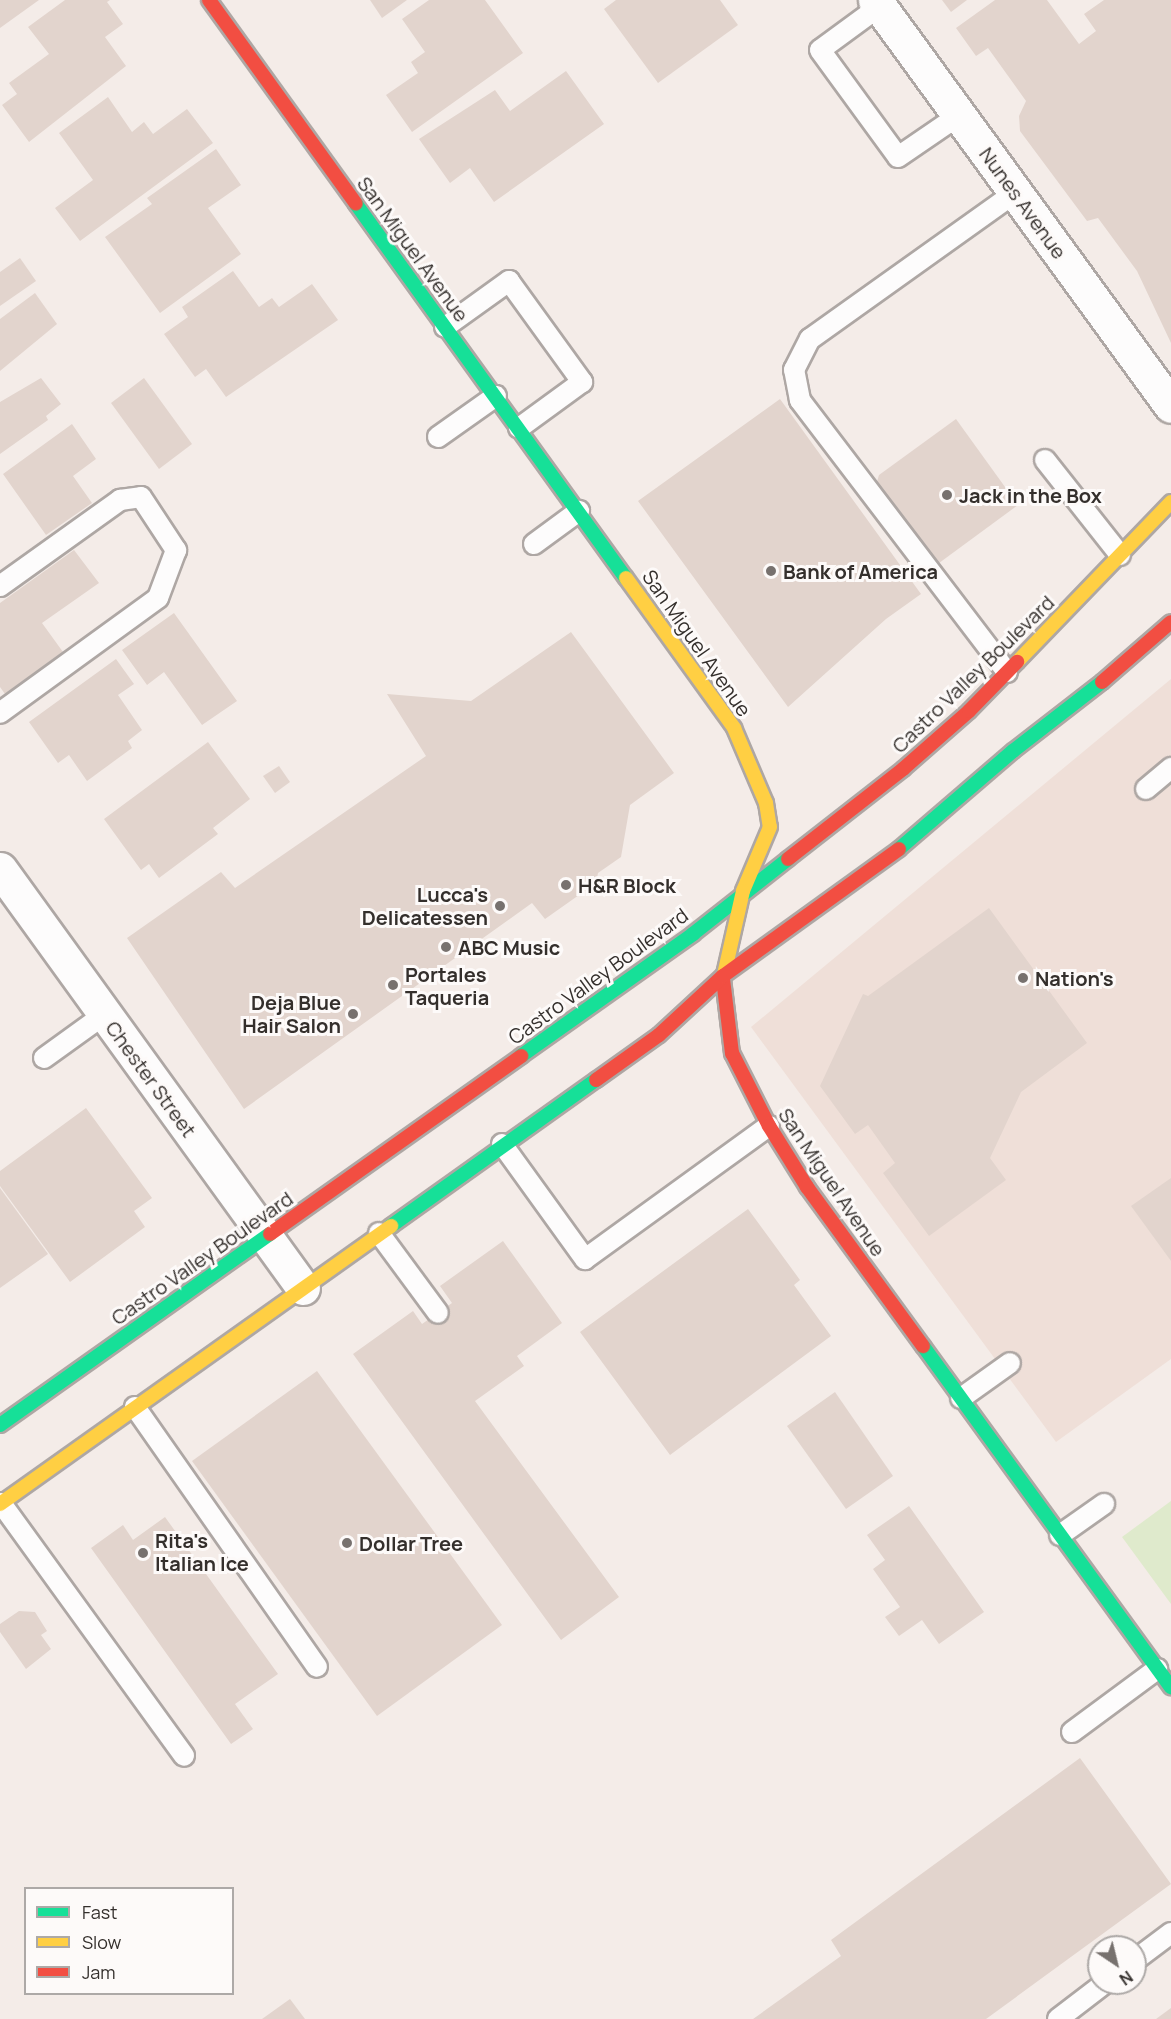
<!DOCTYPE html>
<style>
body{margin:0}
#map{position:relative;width:1171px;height:2019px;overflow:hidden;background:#f4ece8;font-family:Manrope,sans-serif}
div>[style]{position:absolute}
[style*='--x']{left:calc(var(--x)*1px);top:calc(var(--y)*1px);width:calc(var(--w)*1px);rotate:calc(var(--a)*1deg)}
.built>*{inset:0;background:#efdfd8}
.green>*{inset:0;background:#dfeacc}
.building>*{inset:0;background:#e2d4cd}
.roads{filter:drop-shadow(2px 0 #aea7a4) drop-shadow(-2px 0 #aea7a4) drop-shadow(0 2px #aea7a4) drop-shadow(0 -2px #aea7a4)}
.lane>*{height:20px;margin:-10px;padding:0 10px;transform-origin:10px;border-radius:10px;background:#fdfcfc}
.street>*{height:33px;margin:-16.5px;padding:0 16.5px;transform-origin:16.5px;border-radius:16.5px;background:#fdfcfc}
.fast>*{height:14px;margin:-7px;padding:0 7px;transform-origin:7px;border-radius:7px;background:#16e098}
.slow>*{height:14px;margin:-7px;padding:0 7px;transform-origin:7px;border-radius:7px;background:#ffcf43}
.jam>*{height:14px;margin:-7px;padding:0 7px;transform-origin:7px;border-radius:7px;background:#f24e42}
.dots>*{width:16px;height:16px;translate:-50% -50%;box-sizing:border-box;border:3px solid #fdfaf9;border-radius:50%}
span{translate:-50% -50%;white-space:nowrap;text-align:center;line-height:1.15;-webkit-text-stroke:6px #fdfaf9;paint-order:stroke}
.street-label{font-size:20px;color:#342f2c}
.poi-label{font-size:20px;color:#342f2c;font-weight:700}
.left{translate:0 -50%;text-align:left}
.right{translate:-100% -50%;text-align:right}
.legend{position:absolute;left:24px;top:1887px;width:210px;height:108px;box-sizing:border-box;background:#fdfaf9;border:2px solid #ada9a7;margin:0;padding:8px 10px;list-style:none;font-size:18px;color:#342f2c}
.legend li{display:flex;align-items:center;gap:12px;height:30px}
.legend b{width:30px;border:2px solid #ada9a7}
.north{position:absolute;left:1087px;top:1935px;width:60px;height:60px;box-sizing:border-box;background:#fdfaf9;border:2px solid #ada9a7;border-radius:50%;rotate:145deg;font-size:16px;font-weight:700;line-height:24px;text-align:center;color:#342f2c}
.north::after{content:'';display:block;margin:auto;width:21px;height:27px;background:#77716e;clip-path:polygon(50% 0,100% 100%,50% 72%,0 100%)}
</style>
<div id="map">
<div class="built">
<i style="clip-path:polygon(1171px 679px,1171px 1359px,1056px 1442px,751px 1027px)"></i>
</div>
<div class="green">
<i style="clip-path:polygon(1171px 1501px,1171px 1604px,1122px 1537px)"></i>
</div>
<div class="building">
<i style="clip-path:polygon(0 0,39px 0,0 28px)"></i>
<i style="clip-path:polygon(65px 0,110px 0,107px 2px,123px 24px,105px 37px,126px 66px,29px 142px,2px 105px,17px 94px,9px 83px,49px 54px,28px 27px)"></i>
<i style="clip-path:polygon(370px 0,407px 0,382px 18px)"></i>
<i style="clip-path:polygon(429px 0,485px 0,523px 53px,412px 132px,386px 95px,418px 73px,411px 62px,425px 52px,402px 19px)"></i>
<i style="clip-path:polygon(616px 0,720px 0,738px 25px,658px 83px,604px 9px)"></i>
<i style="clip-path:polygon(942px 0,967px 0,951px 12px)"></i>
<i style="clip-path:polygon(995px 0,1047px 0,1079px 44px,1096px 31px,1084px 14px,1104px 0,1171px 0,1171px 343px,1137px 271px,1098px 218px,1087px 221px,1020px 131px,1019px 116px,1026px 101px,988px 48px,976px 56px,956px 28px)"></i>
<i style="clip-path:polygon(566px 71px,604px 124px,494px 202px,470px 168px,450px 183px,419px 139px,495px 90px,510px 111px)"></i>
<i style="clip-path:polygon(108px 97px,132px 132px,144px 122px,153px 134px,187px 109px,213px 143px,80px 241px,55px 208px,93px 180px,59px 133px)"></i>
<i style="clip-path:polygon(216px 149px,241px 185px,208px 208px,241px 254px,160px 313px,105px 237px,152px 204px,147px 198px)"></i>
<i style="clip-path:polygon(20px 258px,36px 281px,0 306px,0 272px)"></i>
<i style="clip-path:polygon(233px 271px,259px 307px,272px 298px,279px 307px,312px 284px,338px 320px,226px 397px,206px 369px,195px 377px,164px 334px,188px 317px,182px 307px)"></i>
<i style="clip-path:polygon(35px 293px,57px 324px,0 371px,0 319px)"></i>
<i style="clip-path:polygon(41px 378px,61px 404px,46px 416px,48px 420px,0 454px,0 402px)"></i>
<i style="clip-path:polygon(144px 378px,192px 444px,159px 469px,111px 403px)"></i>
<i style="clip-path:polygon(780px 399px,921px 594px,886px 619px,788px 707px,638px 501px)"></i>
<i style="clip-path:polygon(956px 419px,1018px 505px,935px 566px,876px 485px,879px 475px)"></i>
<i style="clip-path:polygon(72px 424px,96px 459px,73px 476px,92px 503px,46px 535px,3px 474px)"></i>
<i style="clip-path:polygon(74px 550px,99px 583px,42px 623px,63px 652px,5px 694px,0 687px,0 603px)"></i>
<i style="clip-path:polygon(174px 613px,237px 701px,202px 725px,164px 672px,147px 685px,122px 650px)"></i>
<i style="clip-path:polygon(571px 632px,674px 773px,630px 805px,621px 857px,598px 873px,596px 883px,545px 919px,532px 903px,244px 1109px,127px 938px,221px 872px,235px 888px,426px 756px,387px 694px,471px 701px)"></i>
<i style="clip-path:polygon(116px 659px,134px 684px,118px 695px,142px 730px,128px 741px,132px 748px,87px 781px,69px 755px,58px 763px,29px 722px)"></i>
<i style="clip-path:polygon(208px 742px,250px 799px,213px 828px,218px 834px,159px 878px,149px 864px,141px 870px,104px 819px)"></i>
<i style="clip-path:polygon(279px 766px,290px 782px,275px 793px,263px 776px)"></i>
<i style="clip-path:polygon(989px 908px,1087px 1043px,1021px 1092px,990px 1158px,1006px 1180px,929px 1236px,883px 1173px,895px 1163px,868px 1125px,855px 1134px,820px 1086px,863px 994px,868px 996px)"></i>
<i style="clip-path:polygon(86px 1108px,152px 1198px,134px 1211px,145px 1227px,70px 1282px,0 1186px,0 1171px)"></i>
<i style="clip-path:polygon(1171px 1178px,1171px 1261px,1131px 1206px)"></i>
<i style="clip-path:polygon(0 1188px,48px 1254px,0 1288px)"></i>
<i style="clip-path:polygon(748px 1209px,800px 1280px,794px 1285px,831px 1336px,670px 1455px,580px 1332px)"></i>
<i style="clip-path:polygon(503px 1241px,562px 1323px,517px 1356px,524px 1366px,475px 1401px,619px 1597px,561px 1640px,353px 1354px,413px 1311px,422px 1324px,452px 1303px,440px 1286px)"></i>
<i style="clip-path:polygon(317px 1371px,502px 1625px,377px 1716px,192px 1461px)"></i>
<i style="clip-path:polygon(835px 1392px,893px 1476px,846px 1509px,787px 1426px)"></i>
<i style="clip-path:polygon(909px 1506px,984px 1612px,939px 1644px,922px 1620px,899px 1636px,885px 1617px,900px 1607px,873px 1569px,885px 1560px,867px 1535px)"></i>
<i style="clip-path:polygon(165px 1517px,278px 1674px,235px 1704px,253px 1729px,231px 1744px,91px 1548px,123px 1525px,133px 1540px)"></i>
<i style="clip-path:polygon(19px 1611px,35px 1612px,47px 1631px,41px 1635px,51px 1649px,26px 1669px,0 1632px,0 1624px)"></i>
<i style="clip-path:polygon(1080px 1758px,1171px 1884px,986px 2019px,753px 2019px,841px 1956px,831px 1940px)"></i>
<i style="clip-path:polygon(290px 1999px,305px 2019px,262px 2019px)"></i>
<i style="clip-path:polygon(1171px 2008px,1171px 2019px,1156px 2019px)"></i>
</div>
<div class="roads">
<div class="lane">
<i style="--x:880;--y:6;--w:74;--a:143.7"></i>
<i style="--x:820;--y:50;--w:132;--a:53.9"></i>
<i style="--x:898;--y:157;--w:73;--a:-34.3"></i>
<i style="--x:445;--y:327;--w:79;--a:-35.7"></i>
<i style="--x:509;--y:281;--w:125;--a:54.1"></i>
<i style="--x:582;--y:382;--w:78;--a:143.9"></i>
<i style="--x:438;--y:437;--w:71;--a:-35.3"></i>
<i style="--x:1045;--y:460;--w:121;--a:51.7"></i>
<i style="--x:534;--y:544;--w:56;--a:-36.3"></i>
<i style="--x:0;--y:586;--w:148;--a:-35.6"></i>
<i style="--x:120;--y:500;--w:21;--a:-8"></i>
<i style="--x:141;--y:497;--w:64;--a:56.6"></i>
<i style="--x:176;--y:550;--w:51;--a:110.6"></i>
<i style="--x:158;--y:598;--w:195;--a:144"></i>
<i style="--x:1007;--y:672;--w:342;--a:-127.3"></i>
<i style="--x:800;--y:400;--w:31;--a:-101"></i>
<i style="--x:794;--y:370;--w:35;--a:-63"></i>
<i style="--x:810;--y:339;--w:252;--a:-35.5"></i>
<i style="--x:1146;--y:789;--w:33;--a:-40"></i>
<i style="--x:44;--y:1058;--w:75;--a:-35.8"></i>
<i style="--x:502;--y:1144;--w:142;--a:54.2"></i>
<i style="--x:585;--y:1259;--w:227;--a:-35.9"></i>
<i style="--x:379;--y:1233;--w:99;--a:53.6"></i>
<i style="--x:961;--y:1398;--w:60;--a:-35.5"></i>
<i style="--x:135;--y:1407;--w:317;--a:55"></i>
<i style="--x:1;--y:1503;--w:312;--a:54.1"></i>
<i style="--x:1060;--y:1535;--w:54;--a:-35.2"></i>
<i style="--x:1072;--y:1732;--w:106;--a:-36.5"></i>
<i style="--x:1135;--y:1960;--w:45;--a:-36.9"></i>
<i style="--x:1058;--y:2019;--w:59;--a:-37.5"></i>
</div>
<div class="street">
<i style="--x:875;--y:0;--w:502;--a:53.91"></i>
<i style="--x:0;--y:869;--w:517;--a:54.13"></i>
</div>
<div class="fast">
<i style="--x:356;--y:204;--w:461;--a:54.2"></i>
<i style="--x:899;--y:849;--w:150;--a:-40.7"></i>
<i style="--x:1013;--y:751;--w:113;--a:-37.8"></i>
<i style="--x:521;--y:1056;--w:211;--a:-35.3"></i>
<i style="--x:693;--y:934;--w:121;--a:-38.3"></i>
<i style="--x:391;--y:1226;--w:252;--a:-35.5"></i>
<i style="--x:923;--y:1346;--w:422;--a:54"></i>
<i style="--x:0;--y:1425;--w:331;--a:-35.3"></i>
</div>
<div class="slow">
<i style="--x:626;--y:578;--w:185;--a:54.2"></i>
<i style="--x:734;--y:728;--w:82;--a:66.9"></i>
<i style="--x:766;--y:803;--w:24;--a:81"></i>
<i style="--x:770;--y:827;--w:69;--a:112.9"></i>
<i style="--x:743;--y:891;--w:90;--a:102.8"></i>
<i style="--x:1017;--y:662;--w:222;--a:-46.1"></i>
<i style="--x:0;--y:1504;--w:480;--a:-35.4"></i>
</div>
<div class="jam">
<i style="--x:209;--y:0;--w:251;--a:54.2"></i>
<i style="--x:1102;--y:682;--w:91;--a:-41"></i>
<i style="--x:788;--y:859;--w:146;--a:-38"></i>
<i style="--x:903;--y:769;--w:88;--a:-41.3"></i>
<i style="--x:969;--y:711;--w:69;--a:-45.6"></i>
<i style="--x:723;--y:979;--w:75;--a:83.1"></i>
<i style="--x:732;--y:1053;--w:82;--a:63.1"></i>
<i style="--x:769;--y:1126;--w:72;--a:58.1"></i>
<i style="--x:807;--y:1187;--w:197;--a:53.9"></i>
<i style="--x:596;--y:1080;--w:77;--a:-35.5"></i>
<i style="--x:659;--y:1035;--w:87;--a:-42.7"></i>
<i style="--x:723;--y:976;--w:217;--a:-35.8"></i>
<i style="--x:270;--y:1234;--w:308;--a:-35.3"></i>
</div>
</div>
<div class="dots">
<i style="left:947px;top:495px;background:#77716e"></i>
<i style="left:771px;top:571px;background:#77716e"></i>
<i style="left:566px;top:885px;background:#77716e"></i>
<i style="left:500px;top:906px;background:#77716e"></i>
<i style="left:446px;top:947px;background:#77716e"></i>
<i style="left:1023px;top:978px;background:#77716e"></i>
<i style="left:393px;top:985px;background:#77716e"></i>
<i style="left:353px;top:1014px;background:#77716e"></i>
<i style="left:347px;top:1543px;background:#77716e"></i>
<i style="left:143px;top:1553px;background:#77716e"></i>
</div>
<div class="street-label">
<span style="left:1023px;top:203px;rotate:54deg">Nunes Avenue</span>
<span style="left:413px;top:249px;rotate:54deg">San Miguel Avenue</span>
<span style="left:697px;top:643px;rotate:55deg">San Miguel Avenue</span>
<span style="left:973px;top:674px;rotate:-44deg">Castro Valley Boulevard</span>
<span style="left:598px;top:976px;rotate:-36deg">Castro Valley Boulevard</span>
<span style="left:151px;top:1079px;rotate:54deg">Chester Street</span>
<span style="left:832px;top:1182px;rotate:56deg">San Miguel Avenue</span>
<span style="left:202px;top:1258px;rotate:-35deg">Castro Valley Boulevard</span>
</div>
<div class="poi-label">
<span class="left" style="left:959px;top:495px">Jack in the Box</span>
<span class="left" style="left:783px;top:571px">Bank of America</span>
<span class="left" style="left:578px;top:885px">H&amp;R Block</span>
<span class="right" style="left:488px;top:906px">Lucca's<br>Delicatessen</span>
<span class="left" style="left:458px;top:947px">ABC Music</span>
<span class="left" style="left:405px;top:986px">Portales<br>Taqueria</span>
<span class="left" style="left:1035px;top:978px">Nation's</span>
<span class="right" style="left:341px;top:1014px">Deja Blue<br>Hair Salon</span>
<span class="left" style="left:155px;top:1552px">Rita's<br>Italian Ice</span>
<span class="left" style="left:359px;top:1543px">Dollar Tree</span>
</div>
<ul class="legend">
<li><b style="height:8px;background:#16e098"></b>Fast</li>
<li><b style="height:8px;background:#ffcf43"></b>Slow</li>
<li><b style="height:8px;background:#f24e42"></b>Jam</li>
</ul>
<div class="north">N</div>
</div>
